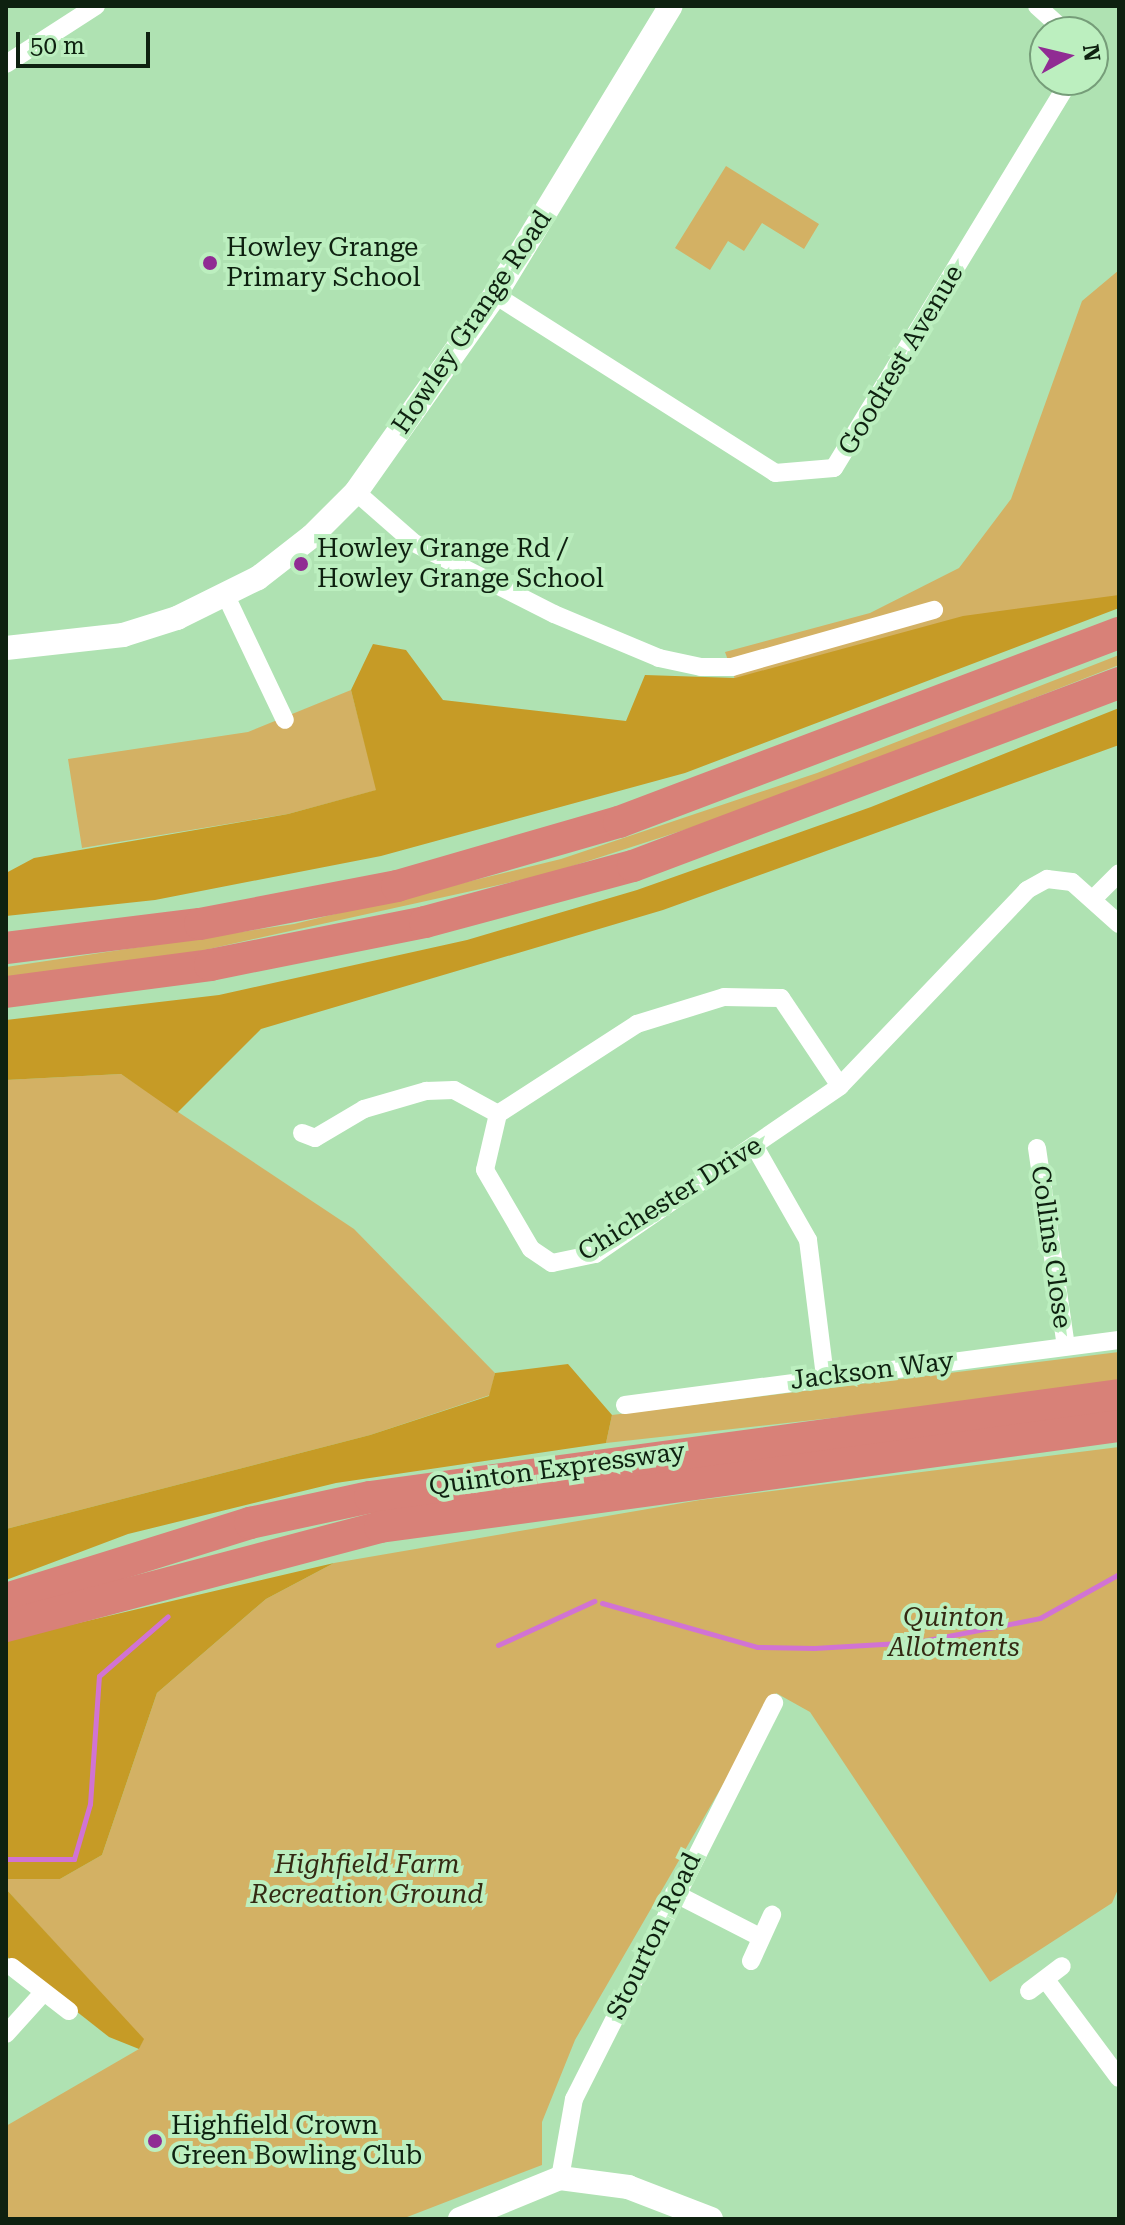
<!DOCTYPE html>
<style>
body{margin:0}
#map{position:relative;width:1125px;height:2225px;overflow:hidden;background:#afe2b2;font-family:"Roboto Serif",serif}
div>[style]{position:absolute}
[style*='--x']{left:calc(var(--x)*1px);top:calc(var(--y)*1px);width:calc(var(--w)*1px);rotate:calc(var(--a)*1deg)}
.green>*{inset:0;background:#d3b164}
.forest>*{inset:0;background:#c69b26}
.stream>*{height:5px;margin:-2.5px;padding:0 2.5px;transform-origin:2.5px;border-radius:2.5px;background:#d173d3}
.street>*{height:18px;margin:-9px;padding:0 9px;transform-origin:9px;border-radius:9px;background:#fff}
.secondary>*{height:24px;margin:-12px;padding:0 12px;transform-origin:12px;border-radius:12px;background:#fff}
.highway>*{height:32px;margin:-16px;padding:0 16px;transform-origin:16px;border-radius:16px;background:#d88178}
.dots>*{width:22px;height:22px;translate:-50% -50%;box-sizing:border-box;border:4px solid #bcefbf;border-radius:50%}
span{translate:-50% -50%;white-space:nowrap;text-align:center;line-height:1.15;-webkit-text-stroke:8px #bcefbf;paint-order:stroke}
.poi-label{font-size:26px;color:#0e2110}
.left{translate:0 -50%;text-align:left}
.street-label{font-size:26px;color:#0e2110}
.park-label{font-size:26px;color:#342a13;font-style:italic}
.frame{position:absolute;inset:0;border:8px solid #0e2110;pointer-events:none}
.north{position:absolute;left:1029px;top:16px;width:80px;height:80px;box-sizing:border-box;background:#bcefbf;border:2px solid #769d79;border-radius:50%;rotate:82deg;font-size:22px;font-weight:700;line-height:32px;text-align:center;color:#0e2110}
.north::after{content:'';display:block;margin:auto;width:28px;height:36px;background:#902c93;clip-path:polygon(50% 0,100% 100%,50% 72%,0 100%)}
.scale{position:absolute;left:16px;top:32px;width:134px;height:36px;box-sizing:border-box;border:4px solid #0e2110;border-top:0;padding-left:10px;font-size:24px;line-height:28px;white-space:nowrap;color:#0e2110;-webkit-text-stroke:6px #bcefbf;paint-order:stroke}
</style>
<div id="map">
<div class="green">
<i style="clip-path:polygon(726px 166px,819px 224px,804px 249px,762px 223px,744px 251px,728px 241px,710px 270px,675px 248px)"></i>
<i style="clip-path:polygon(1119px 270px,1119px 608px,742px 699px,725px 652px,870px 613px,959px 568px,1011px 499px,1082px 301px)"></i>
<i style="clip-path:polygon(1119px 655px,1119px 665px,749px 809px,548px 874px,191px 953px,6px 977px,6px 967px,294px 924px,561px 859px,817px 773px)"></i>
<i style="clip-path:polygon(351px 690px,377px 790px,288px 814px,82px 848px,68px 759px,248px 732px)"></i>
<i style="clip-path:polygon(121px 1074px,354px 1229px,495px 1373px,490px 1395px,370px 1435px,6px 1529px,6px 1080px)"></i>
<i style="clip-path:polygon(1119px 1352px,1119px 1386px,606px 1443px,612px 1415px)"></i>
<i style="clip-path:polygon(1119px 1447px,1119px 1887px,1112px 1903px,990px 1982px,810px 1712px,776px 1693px,575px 2040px,542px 2122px,542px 2165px,402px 2219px,6px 2219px,6px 2126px,139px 2049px,143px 2040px,6px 1889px,6px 1879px,60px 1879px,102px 1855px,157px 1693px,266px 1599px,334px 1563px,700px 1500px)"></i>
</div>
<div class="forest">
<i style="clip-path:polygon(1119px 595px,1119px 608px,685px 773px,381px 856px,155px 900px,6px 916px,6px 873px,34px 858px,288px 814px,376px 790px,351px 690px,373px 644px,406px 650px,443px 700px,626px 721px,645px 675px,735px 678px,963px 616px)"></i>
<i style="clip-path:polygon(1119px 708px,1119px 745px,663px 910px,261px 1029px,177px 1113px,121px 1074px,6px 1080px,6px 1020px,219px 995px,467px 940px,637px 890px,871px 807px)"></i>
<i style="clip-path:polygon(568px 1364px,612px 1415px,606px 1443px,336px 1483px,128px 1534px,6px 1580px,6px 1529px,370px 1435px,489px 1396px,495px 1373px)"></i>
<i style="clip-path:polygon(334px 1563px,266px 1599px,157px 1693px,102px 1855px,60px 1879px,6px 1879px,6px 1640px)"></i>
<i style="clip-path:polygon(6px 1889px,144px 2039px,139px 2049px,109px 2037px,6px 1956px)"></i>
</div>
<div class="stream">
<i style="--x:602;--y:1603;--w:161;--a:15.8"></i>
<i style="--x:757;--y:1647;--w:57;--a:1"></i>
<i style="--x:814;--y:1648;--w:103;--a:-3.3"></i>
<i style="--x:917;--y:1642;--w:125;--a:-11"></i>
<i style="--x:1040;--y:1618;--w:90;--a:-29.1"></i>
<i style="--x:498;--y:1645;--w:106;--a:-24.6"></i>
<i style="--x:6;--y:1859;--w:68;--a:0"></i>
<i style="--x:74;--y:1859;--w:57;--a:-73.8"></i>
<i style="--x:90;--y:1804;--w:128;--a:-86"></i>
<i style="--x:99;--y:1676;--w:91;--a:-41"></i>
</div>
<div class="street">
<i style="--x:1037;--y:6;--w:39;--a:42"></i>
<i style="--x:6;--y:64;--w:107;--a:-32.8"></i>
<i style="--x:495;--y:295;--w:332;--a:32.4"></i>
<i style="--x:775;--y:473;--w:59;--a:-4.8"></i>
<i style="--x:834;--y:468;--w:454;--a:-58.7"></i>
<i style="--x:356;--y:492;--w:77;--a:41.3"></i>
<i style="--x:414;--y:543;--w:157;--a:26.9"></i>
<i style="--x:554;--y:614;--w:114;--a:22.7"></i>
<i style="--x:659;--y:658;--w:43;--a:12.1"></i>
<i style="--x:701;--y:667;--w:31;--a:0"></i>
<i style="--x:732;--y:667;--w:210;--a:-15.8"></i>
<i style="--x:226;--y:596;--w:137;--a:64.6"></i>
<i style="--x:1094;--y:898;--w:35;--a:-45"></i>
<i style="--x:840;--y:1086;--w:106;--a:-123.8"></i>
<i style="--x:781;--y:998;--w:57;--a:-179"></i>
<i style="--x:724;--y:997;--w:91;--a:162.8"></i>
<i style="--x:637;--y:1024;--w:166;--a:147.1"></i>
<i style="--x:498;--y:1114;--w:57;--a:103.1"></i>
<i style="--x:485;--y:1170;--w:91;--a:59.8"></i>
<i style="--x:531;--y:1249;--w:25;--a:34"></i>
<i style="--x:552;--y:1263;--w:44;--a:-11.8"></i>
<i style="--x:595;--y:1254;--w:297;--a:-34.4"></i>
<i style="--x:840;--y:1086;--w:271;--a:-46.3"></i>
<i style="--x:1027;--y:890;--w:23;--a:-29"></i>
<i style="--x:1047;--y:879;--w:25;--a:7"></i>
<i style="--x:1072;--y:882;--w:63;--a:41.8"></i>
<i style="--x:302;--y:1133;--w:14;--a:21"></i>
<i style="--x:315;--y:1138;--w:57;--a:-30.6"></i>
<i style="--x:364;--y:1109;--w:65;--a:-16.2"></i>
<i style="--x:426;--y:1091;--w:28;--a:-2"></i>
<i style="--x:454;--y:1090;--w:50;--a:28.6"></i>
<i style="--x:755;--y:1147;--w:107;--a:60.3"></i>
<i style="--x:808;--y:1240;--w:137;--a:82.9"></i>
<i style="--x:1037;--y:1148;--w:200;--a:81.7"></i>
<i style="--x:625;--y:1405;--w:498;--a:-7.5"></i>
<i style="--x:674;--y:1893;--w:97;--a:27.1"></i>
<i style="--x:751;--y:1961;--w:51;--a:-65.5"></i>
<i style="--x:12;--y:1967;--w:72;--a:37.7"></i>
<i style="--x:1046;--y:1980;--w:122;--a:53.3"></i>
<i style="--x:1029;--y:1991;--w:41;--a:-37.1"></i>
<i style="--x:6;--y:2034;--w:54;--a:-48"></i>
<i style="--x:560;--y:2178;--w:80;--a:-80"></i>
<i style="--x:574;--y:2099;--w:444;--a:-63.2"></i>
</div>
<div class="secondary">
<i style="--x:6;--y:648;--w:118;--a:-6.3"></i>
<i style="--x:123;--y:635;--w:57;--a:-17.5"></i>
<i style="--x:177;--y:618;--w:90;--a:-26.3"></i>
<i style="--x:258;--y:578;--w:68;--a:-37.9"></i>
<i style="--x:312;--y:536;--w:62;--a:-45"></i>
<i style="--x:356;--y:492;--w:241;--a:-54.8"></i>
<i style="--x:495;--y:295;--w:338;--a:-58.7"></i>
<i style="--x:460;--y:2219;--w:108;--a:-22.3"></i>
<i style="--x:560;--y:2178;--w:69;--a:7.5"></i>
<i style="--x:628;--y:2187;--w:89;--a:21.1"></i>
</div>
<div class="highway">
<i style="--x:6;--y:948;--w:195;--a:-7.1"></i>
<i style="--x:200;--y:924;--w:201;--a:-10.9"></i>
<i style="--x:397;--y:886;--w:231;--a:-16.1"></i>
<i style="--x:619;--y:822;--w:535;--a:-20.71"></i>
<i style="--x:6;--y:992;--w:206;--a:-7.5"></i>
<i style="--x:210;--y:965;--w:219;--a:-11.3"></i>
<i style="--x:425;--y:922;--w:215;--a:-15.1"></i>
<i style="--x:633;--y:866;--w:519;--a:-20.63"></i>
<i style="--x:6;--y:1599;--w:256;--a:-17.3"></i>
<i style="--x:250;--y:1523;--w:123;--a:-12.2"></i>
<i style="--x:370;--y:1497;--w:756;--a:-7.75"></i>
<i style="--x:6;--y:1626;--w:387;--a:-14.8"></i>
<i style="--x:380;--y:1527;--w:746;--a:-7.78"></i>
</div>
<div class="dots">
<i style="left:210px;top:263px;background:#902c93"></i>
<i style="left:301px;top:564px;background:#902c93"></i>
<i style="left:155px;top:2141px;background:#902c93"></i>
</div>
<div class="poi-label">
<span class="left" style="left:226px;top:263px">Howley Grange<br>Primary School</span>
<span class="left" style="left:317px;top:564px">Howley Grange Rd /<br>Howley Grange School</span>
<span class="left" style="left:171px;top:2141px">Highfield Crown<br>Green Bowling Club</span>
</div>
<div class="street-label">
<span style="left:472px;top:322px;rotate:-56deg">Howley Grange Road</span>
<span style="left:901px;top:360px;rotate:-59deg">Goodrest Avenue</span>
<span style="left:670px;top:1199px;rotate:-32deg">Chichester Drive</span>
<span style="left:1051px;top:1247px;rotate:82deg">Collins Close</span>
<span style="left:872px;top:1371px;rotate:-7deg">Jackson Way</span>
<span style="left:557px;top:1469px;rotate:-8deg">Quinton Expressway</span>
<span style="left:654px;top:1936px;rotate:-64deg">Stourton Road</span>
</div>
<div class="park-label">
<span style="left:954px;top:1633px">Quinton<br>Allotments</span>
<span style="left:367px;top:1880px">Highfield Farm<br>Recreation Ground</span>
</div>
<div class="frame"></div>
<div class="north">N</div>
<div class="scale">50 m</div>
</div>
